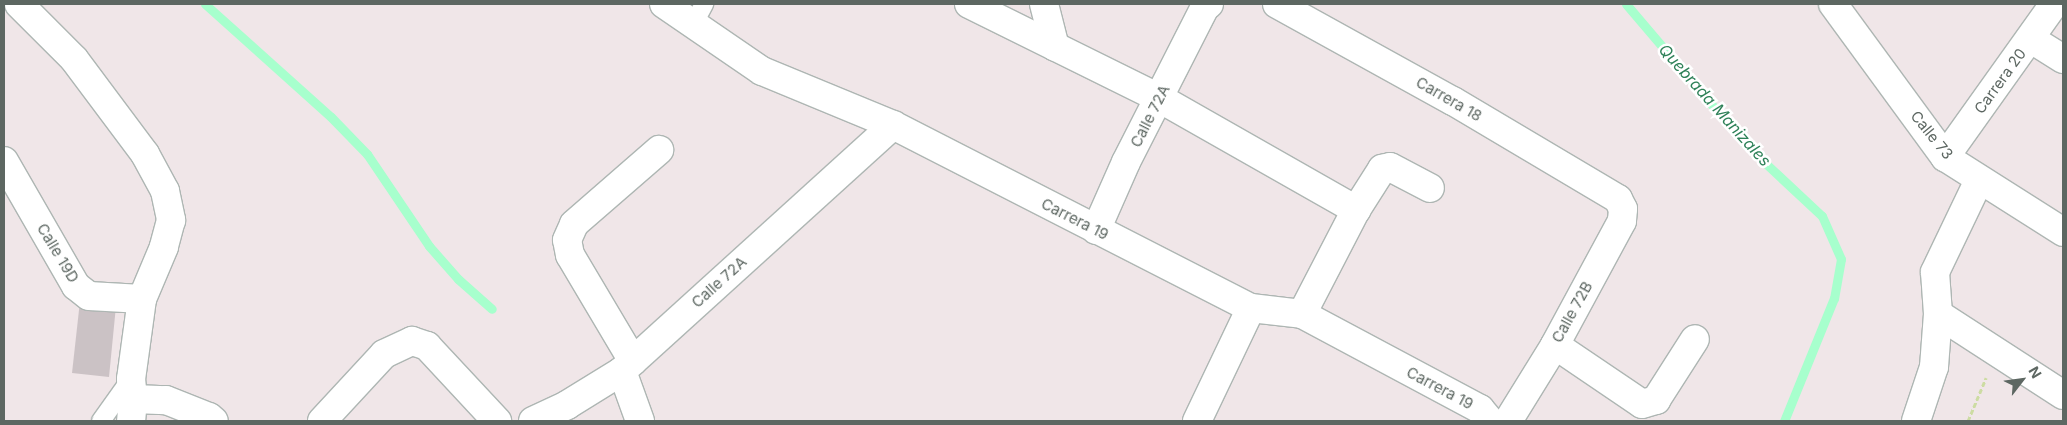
<!DOCTYPE html>
<style>
body{margin:0}
#map{position:relative;width:2067px;height:425px;overflow:hidden;background:#f0e6e8;font-family:Inter,sans-serif}
div>[style]{position:absolute}
[style*='--x']{left:calc(var(--x)*1px);top:calc(var(--y)*1px);width:calc(var(--w)*1px);rotate:calc(var(--a)*1deg)}
.stream>*{height:9px;margin:-4.5px;padding:0 4.5px;transform-origin:4.5px;border-radius:4.5px;background:#a7ffcd}
.building>*{inset:0;background:#cbc2c5}
.path>*{height:3px;margin-top:-1.5px;transform-origin:0;background:repeating-linear-gradient(90deg,#cddca3 0 5px,transparent 0 7.5px)}
.roads{filter:drop-shadow(1px 0 #aeb6b3) drop-shadow(-1px 0 #aeb6b3) drop-shadow(0 1px #aeb6b3) drop-shadow(0 -1px #aeb6b3)}
.lane>*{height:18px;margin:-9px;padding:0 9px;transform-origin:9px;border-radius:9px;background:#fff}
.street>*{height:28px;margin:-14px;padding:0 14px;transform-origin:14px;border-radius:14px;background:#fff}
span{translate:-50% -50%;white-space:nowrap;text-align:center;line-height:1.15;-webkit-text-stroke:5px #fff;paint-order:stroke}
.street-label{font-size:15px;color:#5d6762}
.water-label{font-size:16px;color:#2e8158;font-style:italic}
.frame{position:absolute;inset:0;border:5px solid #5d6762;pointer-events:none}
.north{position:absolute;left:1997px;top:355px;width:50px;height:50px;-webkit-text-stroke:4px #fff;paint-order:stroke;rotate:60deg;font-size:14px;font-weight:700;line-height:20px;text-align:center;color:#5d6762}
.north::after{content:'';display:block;margin:auto;width:18px;height:22px;background:#5d6762;clip-path:polygon(50% 0,100% 100%,50% 72%,0 100%)}
</style>
<div id="map">
<div class="stream">
<i style="--x:205;--y:4;--w:169;--a:41.9"></i>
<i style="--x:331;--y:117;--w:52;--a:45.8"></i>
<i style="--x:367;--y:154;--w:111;--a:56"></i>
<i style="--x:429;--y:246;--w:44;--a:48.7"></i>
<i style="--x:458;--y:279;--w:45;--a:41.4"></i>
<i style="--x:1626;--y:4;--w:185;--a:49.6"></i>
<i style="--x:1746;--y:145;--w:104;--a:43.1"></i>
<i style="--x:1822;--y:216;--w:47;--a:66.2"></i>
<i style="--x:1841;--y:259;--w:40;--a:100"></i>
<i style="--x:1834;--y:298;--w:133;--a:112.1"></i>
</div>
<div class="building">
<i style="clip-path:polygon(80px 301px,116px 306px,109px 377px,72px 373px)"></i>
</div>
<div class="path">
<i style="--x:1968;--y:421;--w:47;--a:-67.3"></i>
</div>
<div class="roads">
<div class="lane">
<i style="--x:693;--y:25;--w:24;--a:-62"></i>
<i style="--x:101;--y:421;--w:52;--a:-54.5"></i>
</div>
<div class="street">
<i style="--x:19;--y:4;--w:78;--a:45"></i>
<i style="--x:74;--y:59;--w:119;--a:53.2"></i>
<i style="--x:145;--y:154;--w:42;--a:61.6"></i>
<i style="--x:165;--y:191;--w:30;--a:78"></i>
<i style="--x:171;--y:220;--w:28;--a:105"></i>
<i style="--x:164;--y:247;--w:56;--a:112.9"></i>
<i style="--x:142;--y:299;--w:81;--a:97.8"></i>
<i style="--x:131;--y:379;--w:20;--a:84"></i>
<i style="--x:133;--y:399;--w:22;--a:95"></i>
<i style="--x:664;--y:4;--w:119;--a:34.4"></i>
<i style="--x:762;--y:71;--w:142;--a:22.4"></i>
<i style="--x:893;--y:125;--w:402;--a:27.1"></i>
<i style="--x:1251;--y:308;--w:51;--a:6.7"></i>
<i style="--x:1302;--y:314;--w:202;--a:28.1"></i>
<i style="--x:1480;--y:409;--w:16;--a:50"></i>
<i style="--x:969;--y:4;--w:212;--a:26.3"></i>
<i style="--x:1159;--y:98;--w:227;--a:29.6"></i>
<i style="--x:1044;--y:4;--w:44;--a:75.7"></i>
<i style="--x:1277;--y:4;--w:201;--a:28.9"></i>
<i style="--x:1453;--y:101;--w:192;--a:30.7"></i>
<i style="--x:1618;--y:199;--w:11;--a:63"></i>
<i style="--x:1623;--y:209;--w:12;--a:95"></i>
<i style="--x:1622;--y:221;--w:141;--a:118.4"></i>
<i style="--x:1555;--y:345;--w:89;--a:121.7"></i>
<i style="--x:1833;--y:4;--w:190;--a:53.8"></i>
<i style="--x:1945;--y:157;--w:140;--a:32.4"></i>
<i style="--x:2031;--y:39;--w:38;--a:32"></i>
<i style="--x:1945;--y:157;--w:188;--a:-54.5"></i>
<i style="--x:4;--y:161;--w:144;--a:60.1"></i>
<i style="--x:76;--y:286;--w:16;--a:38"></i>
<i style="--x:89;--y:296;--w:53;--a:3.2"></i>
<i style="--x:1096;--y:230;--w:74;--a:-66.2"></i>
<i style="--x:1126;--y:162;--w:174;--a:-63"></i>
<i style="--x:1205;--y:7;--w:5;--a:-37"></i>
<i style="--x:1302;--y:314;--w:117;--a:-62.6"></i>
<i style="--x:1356;--y:210;--w:49;--a:-57.6"></i>
<i style="--x:1382;--y:169;--w:8;--a:-14"></i>
<i style="--x:1390;--y:167;--w:45;--a:27.7"></i>
<i style="--x:1938;--y:314;--w:149;--a:32.9"></i>
<i style="--x:1555;--y:345;--w:105;--a:34.1"></i>
<i style="--x:1642;--y:404;--w:15;--a:-16"></i>
<i style="--x:1656;--y:400;--w:72;--a:-57.4"></i>
<i style="--x:633;--y:361;--w:123;--a:-120.7"></i>
<i style="--x:570;--y:255;--w:15;--a:-101"></i>
<i style="--x:567;--y:240;--w:17;--a:-66"></i>
<i style="--x:574;--y:224;--w:113;--a:-41"></i>
<i style="--x:622;--y:371;--w:53;--a:70.2"></i>
<i style="--x:133;--y:399;--w:33;--a:2"></i>
<i style="--x:166;--y:400;--w:46;--a:21.6"></i>
<i style="--x:209;--y:417;--w:6;--a:39"></i>
<i style="--x:322;--y:421;--w:91;--a:-47.2"></i>
<i style="--x:384;--y:354;--w:31;--a:-25"></i>
<i style="--x:412;--y:341;--w:16;--a:18"></i>
<i style="--x:427;--y:346;--w:103;--a:47"></i>
<i style="--x:533;--y:421;--w:38;--a:-25"></i>
<i style="--x:567;--y:405;--w:65;--a:-31.7"></i>
<i style="--x:622;--y:371;--w:366;--a:-42.2"></i>
<i style="--x:1197;--y:421;--w:125;--a:-64.5"></i>
<i style="--x:1916;--y:421;--w:57;--a:-71.6"></i>
<i style="--x:1934;--y:367;--w:53;--a:-85.7"></i>
<i style="--x:1938;--y:314;--w:42;--a:-94.1"></i>
<i style="--x:1935;--y:272;--w:102;--a:-64.4"></i>
</div>
</div>
<div class="street-label">
<span style="left:2000px;top:81px;rotate:-54deg">Carrera 20</span>
<span style="left:1449px;top:99px;rotate:30deg">Carrera 18</span>
<span style="left:1150px;top:116px;rotate:-63deg">Calle 72A</span>
<span style="left:1932px;top:135px;rotate:51deg">Calle 73</span>
<span style="left:1075px;top:219px;rotate:27deg">Carrera 19</span>
<span style="left:58px;top:253px;rotate:59deg">Calle 19D</span>
<span style="left:719px;top:282px;rotate:-42deg">Calle 72A</span>
<span style="left:1572px;top:312px;rotate:-61deg">Calle 72B</span>
<span style="left:1440px;top:388px;rotate:28deg">Carrera 19</span>
</div>
<div class="water-label">
<span style="left:1715px;top:105px;rotate:48deg">Quebrada Manizales</span>
</div>
<div class="frame"></div>
<div class="north">N</div>
</div>
